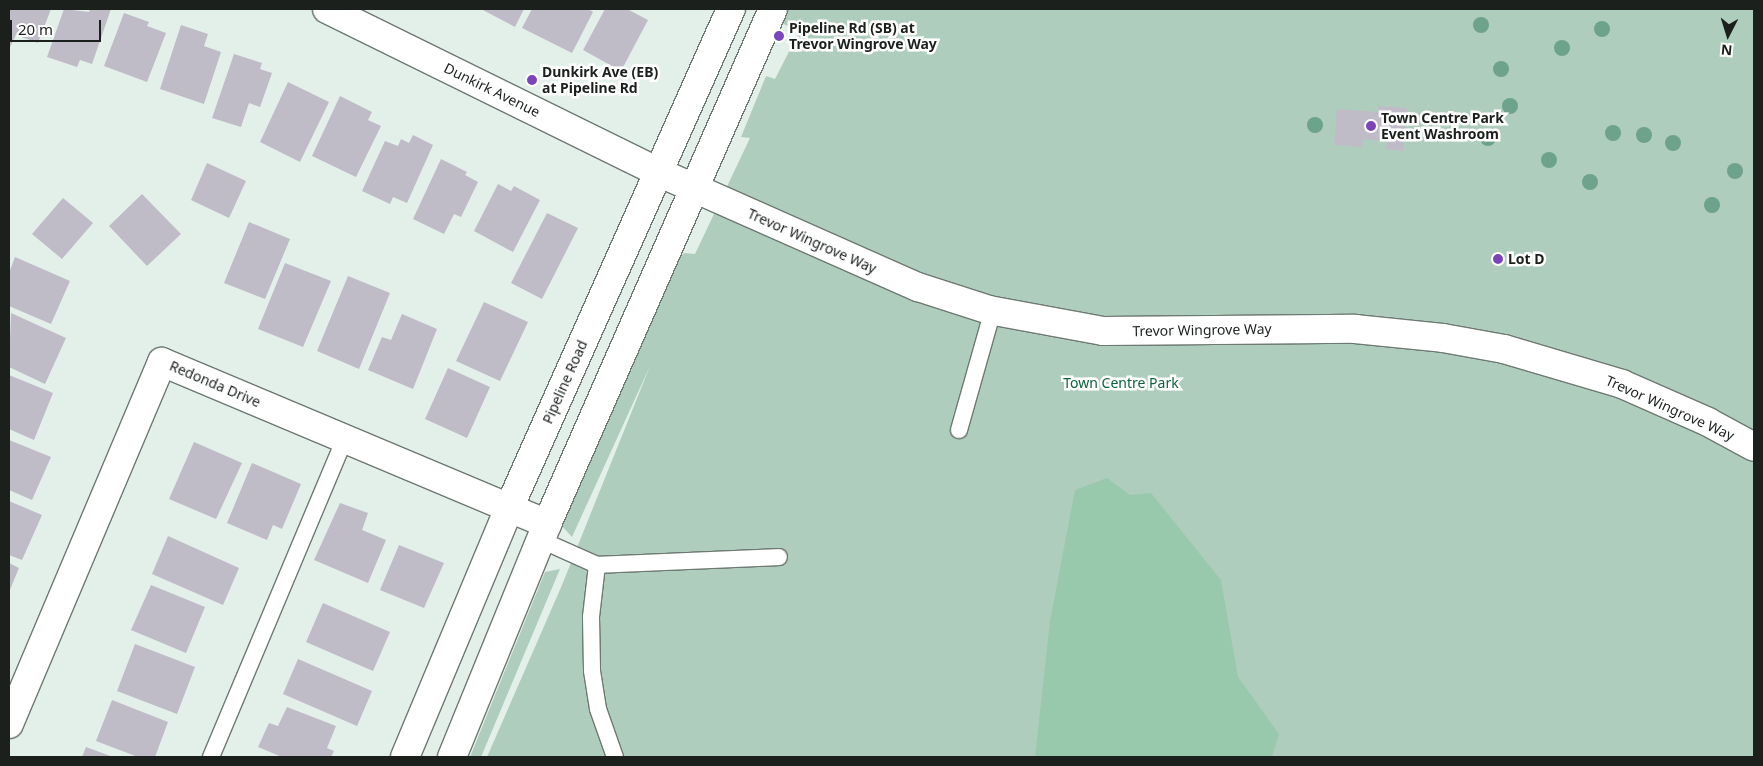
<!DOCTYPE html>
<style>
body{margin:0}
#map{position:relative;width:1763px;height:766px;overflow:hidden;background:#e3f0e9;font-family:"Noto Sans",sans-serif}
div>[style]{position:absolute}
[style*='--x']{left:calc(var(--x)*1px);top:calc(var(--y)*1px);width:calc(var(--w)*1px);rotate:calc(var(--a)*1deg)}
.green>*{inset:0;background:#afcdbc}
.forest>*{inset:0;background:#98c9ad}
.building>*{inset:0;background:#bfbbc7}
.roads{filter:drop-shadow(1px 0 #6d7972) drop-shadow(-1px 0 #6d7972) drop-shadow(0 1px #6d7972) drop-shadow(0 -1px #6d7972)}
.service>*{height:16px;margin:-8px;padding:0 8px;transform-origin:8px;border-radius:8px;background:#fff}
.minor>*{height:28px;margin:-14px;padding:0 14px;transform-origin:14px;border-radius:14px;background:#fff}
.tertiary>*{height:28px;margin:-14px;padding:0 14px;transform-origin:14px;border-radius:14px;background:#fff}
.secondary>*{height:28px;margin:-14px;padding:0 14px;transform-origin:14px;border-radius:14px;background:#fff}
.trees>*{width:16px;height:16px;margin:-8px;border-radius:50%;background:#6da28c}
.dots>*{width:14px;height:14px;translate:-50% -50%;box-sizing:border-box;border:2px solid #fff;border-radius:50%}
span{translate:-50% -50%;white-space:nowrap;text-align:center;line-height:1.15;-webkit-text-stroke:5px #fff;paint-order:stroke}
.poi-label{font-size:14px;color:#1b201d;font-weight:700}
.left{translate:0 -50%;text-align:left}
.street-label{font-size:14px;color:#1b201d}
.park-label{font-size:14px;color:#0d6240}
.frame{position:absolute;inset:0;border:10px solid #1b201d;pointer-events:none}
.north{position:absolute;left:1703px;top:10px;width:50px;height:50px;-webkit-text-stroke:4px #fff;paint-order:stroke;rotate:185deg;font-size:14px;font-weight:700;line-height:20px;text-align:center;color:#1b201d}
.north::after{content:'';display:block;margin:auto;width:18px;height:22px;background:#1b201d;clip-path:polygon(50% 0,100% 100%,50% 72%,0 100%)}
.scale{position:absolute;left:10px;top:20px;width:91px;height:22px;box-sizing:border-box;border:2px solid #1b201d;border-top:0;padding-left:6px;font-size:15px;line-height:18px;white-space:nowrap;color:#1b201d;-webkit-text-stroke:4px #fff;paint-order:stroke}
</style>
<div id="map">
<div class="green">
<i style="clip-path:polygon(786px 9px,1754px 9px,1754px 757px,487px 757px,562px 585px,650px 366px,572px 537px,561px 525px,678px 260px,684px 253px,695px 254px,750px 138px,741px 137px,766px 76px,775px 79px,799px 32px,780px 22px)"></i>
<i style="clip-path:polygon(560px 569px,481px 757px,470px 757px,545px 572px)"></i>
</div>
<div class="forest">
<i style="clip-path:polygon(1107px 478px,1130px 495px,1151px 493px,1221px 580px,1238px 677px,1279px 734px,1272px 757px,1035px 757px,1050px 621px,1075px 490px)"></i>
</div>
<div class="building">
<i style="clip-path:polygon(9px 9px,51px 9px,38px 43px,16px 35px,9px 49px)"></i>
<i style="clip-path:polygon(64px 9px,89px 12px,90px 9px,111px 9px,92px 64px,80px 60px,77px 67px,47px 57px)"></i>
<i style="clip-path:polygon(481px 9px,524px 9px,515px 27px)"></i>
<i style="clip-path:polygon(532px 9px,588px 9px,593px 12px,572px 53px,522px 28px)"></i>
<i style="clip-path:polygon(605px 9px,627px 9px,648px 20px,621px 71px,583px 50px)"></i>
<i style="clip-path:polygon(124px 13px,149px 22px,147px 26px,166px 33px,147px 82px,104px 66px)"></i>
<i style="clip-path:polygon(181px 25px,208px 34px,204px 46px,221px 52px,204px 104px,160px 89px)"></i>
<i style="clip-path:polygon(234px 54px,262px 63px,260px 69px,272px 73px,260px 107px,249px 103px,241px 127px,212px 118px)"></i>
<i style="clip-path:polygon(288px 82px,329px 102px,300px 162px,260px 142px)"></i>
<i style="clip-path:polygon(340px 96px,372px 112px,368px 120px,381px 126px,356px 177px,312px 156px)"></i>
<i style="clip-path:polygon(1378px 106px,1407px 108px,1403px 151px,1386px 149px,1387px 141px,1363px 139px,1362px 147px,1334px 145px,1337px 109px,1378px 112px)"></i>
<i style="clip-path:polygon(413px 135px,433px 145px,407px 203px,393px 197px,390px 204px,362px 191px,385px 141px,398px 146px,401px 139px,409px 143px)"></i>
<i style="clip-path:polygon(441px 159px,467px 172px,465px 175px,478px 182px,461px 217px,454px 214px,444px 234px,413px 219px)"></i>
<i style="clip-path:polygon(207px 163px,246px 181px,229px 218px,191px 200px)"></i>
<i style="clip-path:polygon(498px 184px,511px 191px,514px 186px,540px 200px,513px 252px,474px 231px)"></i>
<i style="clip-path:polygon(142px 194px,181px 234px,147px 266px,109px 226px)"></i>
<i style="clip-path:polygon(63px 198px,93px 223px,62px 259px,32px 234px)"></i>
<i style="clip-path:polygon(547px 213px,578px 228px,542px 299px,511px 283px)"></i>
<i style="clip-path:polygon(249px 222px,290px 239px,265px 299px,224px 283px)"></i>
<i style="clip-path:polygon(15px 257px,70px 281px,51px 324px,9px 306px,9px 273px)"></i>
<i style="clip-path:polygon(285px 263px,331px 281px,303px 347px,258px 329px)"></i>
<i style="clip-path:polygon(348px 276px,390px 293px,359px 369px,317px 351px)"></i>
<i style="clip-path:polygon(484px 302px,528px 322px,500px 381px,456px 361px)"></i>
<i style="clip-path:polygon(11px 313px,66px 338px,45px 384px,9px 367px)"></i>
<i style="clip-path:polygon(402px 314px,437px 329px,413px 389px,368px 370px,382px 337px,391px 340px)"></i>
<i style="clip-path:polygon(448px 368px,490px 387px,467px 438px,425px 419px)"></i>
<i style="clip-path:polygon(9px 375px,53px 393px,34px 440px,9px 429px)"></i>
<i style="clip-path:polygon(9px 440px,51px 457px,32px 500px,9px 490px)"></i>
<i style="clip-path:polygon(194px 442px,242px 463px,216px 519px,169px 499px)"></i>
<i style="clip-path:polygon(252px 463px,301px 484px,282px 529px,273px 525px,267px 540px,227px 523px)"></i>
<i style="clip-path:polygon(9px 501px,42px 515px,22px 560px,9px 555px)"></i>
<i style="clip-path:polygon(340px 503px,368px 513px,362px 530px,386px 540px,368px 583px,314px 560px)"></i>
<i style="clip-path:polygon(168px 536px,239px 568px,223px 605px,152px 574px)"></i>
<i style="clip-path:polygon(399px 545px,444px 563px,424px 608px,380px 590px)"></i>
<i style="clip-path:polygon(9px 563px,19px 568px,9px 592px)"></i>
<i style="clip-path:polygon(151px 585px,205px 607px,186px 653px,131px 630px)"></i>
<i style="clip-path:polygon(323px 603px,390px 632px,373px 671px,306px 642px)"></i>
<i style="clip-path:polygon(135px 644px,195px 667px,177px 714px,117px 691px)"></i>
<i style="clip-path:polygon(298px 659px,372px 691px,357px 726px,283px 694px)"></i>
<i style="clip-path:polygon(112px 700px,168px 722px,155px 757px,138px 757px,96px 741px)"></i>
<i style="clip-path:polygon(287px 707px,336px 726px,327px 748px,334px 751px,331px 757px,282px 757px,258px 747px,269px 723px,278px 726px)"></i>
<i style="clip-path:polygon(86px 747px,113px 757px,82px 757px)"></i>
</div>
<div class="roads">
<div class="service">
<i style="--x:959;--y:430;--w:125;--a:-74.2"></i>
<i style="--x:541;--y:540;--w:61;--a:24.1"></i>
<i style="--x:597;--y:565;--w:52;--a:96.6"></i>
<i style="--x:591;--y:617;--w:54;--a:88.9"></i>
<i style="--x:592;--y:671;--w:38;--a:81"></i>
<i style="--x:598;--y:709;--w:51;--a:70.5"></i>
<i style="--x:597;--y:565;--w:182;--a:-2.5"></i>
<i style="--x:211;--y:757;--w:344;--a:-67.2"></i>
</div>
<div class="minor">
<i style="--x:658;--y:172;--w:284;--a:23.9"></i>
<i style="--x:918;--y:287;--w:75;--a:17.9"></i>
<i style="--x:989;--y:310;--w:116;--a:10.4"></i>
<i style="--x:1103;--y:331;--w:252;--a:-0.5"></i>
<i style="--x:1355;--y:329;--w:88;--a:5.8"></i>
<i style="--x:1443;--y:338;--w:62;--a:10.2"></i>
<i style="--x:1504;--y:349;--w:123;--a:16.5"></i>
<i style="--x:1622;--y:384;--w:94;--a:23.8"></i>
<i style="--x:1708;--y:422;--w:52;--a:28.5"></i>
<i style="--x:9;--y:724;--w:393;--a:-67.1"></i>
<i style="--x:162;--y:362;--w:418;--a:22.8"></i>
</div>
<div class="tertiary">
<i style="--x:327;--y:9;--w:369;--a:26.2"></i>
</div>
<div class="secondary">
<i style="--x:405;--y:757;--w:270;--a:-67.3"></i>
<i style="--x:509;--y:508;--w:546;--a:-66.02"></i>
<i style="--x:452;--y:757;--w:252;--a:-67.8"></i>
<i style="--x:547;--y:524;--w:562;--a:-66.31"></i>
</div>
</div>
<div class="trees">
<i style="left:1481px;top:25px"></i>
<i style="left:1602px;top:29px"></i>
<i style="left:1562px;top:48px"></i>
<i style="left:1501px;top:69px"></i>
<i style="left:1510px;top:106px"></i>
<i style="left:1315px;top:125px"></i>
<i style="left:1613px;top:133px"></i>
<i style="left:1644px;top:135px"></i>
<i style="left:1488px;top:138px"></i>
<i style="left:1673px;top:143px"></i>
<i style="left:1549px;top:160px"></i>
<i style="left:1735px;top:171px"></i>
<i style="left:1590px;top:182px"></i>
<i style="left:1712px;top:205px"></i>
</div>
<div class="dots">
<i style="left:779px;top:36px;background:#7c44ba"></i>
<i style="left:532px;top:80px;background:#7c44ba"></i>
<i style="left:1371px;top:126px;background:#7c44ba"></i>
<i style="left:1498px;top:259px;background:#7c44ba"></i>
</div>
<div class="poi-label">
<span class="left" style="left:789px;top:36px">Pipeline Rd (SB) at<br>Trevor Wingrove Way</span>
<span class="left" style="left:542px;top:80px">Dunkirk Ave (EB)<br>at Pipeline Rd</span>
<span class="left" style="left:1381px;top:126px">Town Centre Park<br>Event Washroom</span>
<span class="left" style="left:1508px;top:259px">Lot D</span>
</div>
<div class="street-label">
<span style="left:492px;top:90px;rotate:26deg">Dunkirk Avenue</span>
<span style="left:812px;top:241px;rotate:24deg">Trevor Wingrove Way</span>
<span style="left:1202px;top:330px;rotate:-1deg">Trevor Wingrove Way</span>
<span style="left:565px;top:382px;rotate:-66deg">Pipeline Road</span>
<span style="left:215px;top:384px;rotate:23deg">Redonda Drive</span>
<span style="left:1670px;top:408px;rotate:24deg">Trevor Wingrove Way</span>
</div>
<div class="park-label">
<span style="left:1121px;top:383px">Town Centre Park</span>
</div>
<div class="frame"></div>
<div class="north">N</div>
<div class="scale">20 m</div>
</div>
